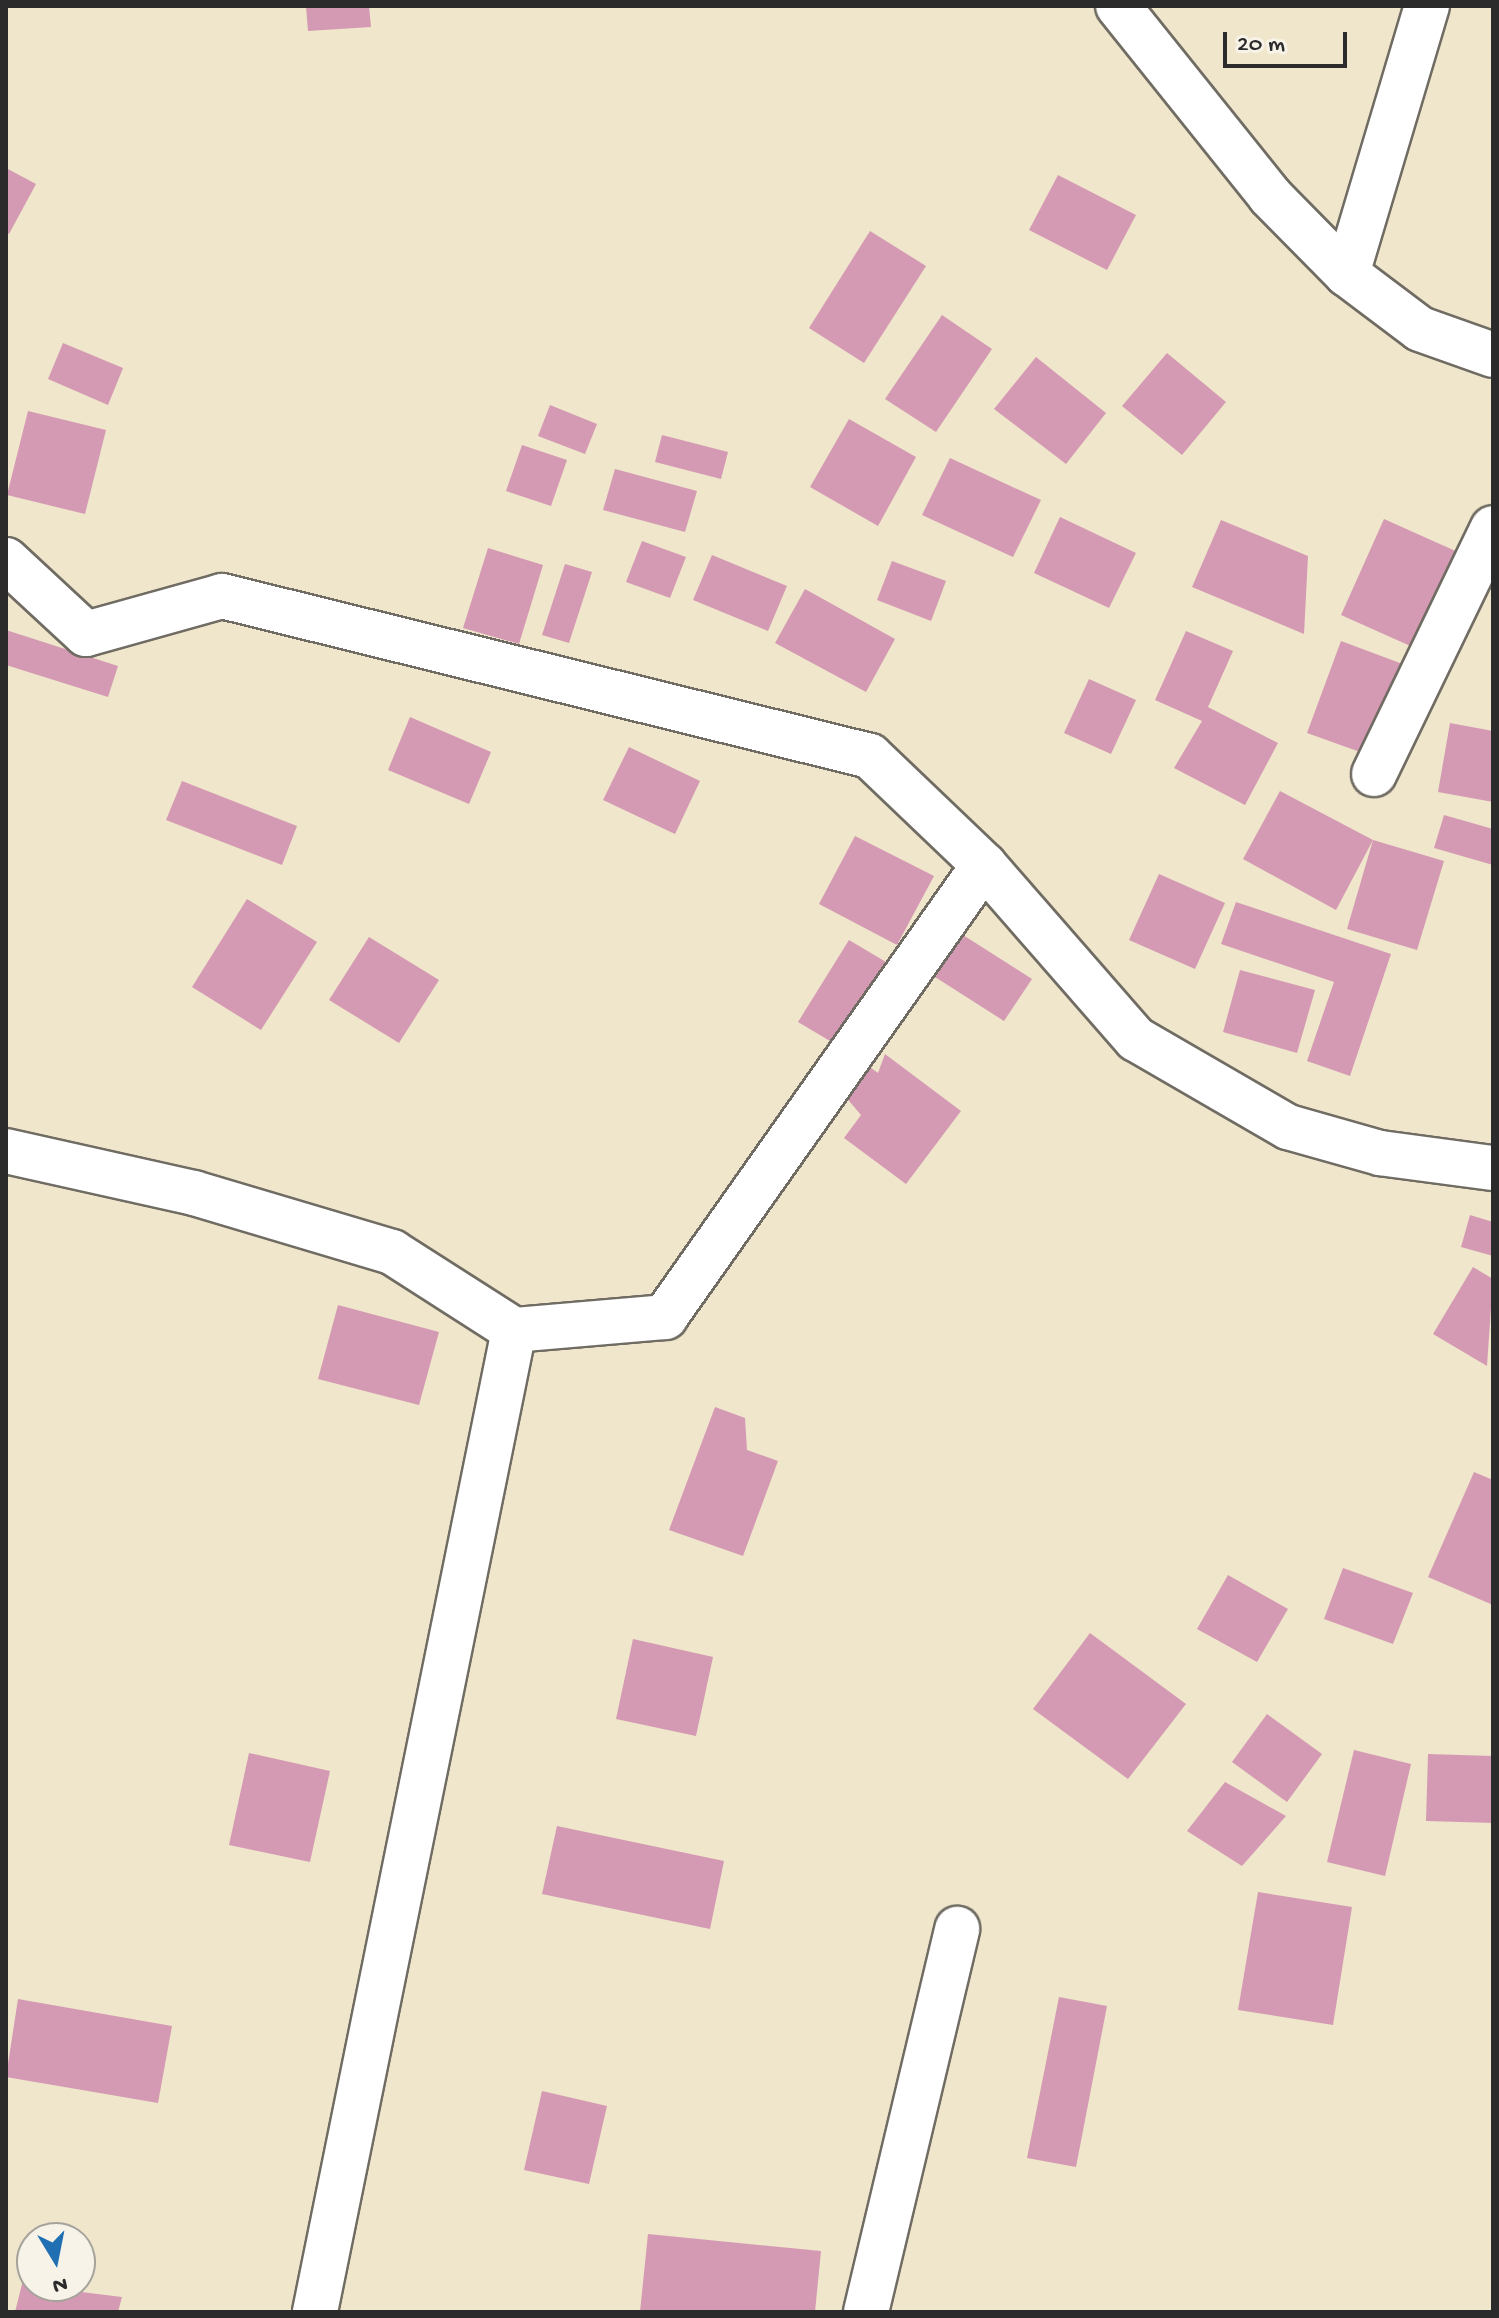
<!DOCTYPE html>
<style>
body{margin:0}
#map{position:relative;width:1499px;height:2318px;overflow:hidden;background:#efe6cb;font-family:"Gochi Hand",sans-serif}
div>[style]{position:absolute}
[style*='--x']{left:calc(var(--x)*1px);top:calc(var(--y)*1px);width:calc(var(--w)*1px);rotate:calc(var(--a)*1deg)}
.building>*{inset:0;background:#d59ab3}
.roads{filter:drop-shadow(2px 0 #706c63) drop-shadow(-2px 0 #706c63) drop-shadow(0 2px #706c63) drop-shadow(0 -2px #706c63)}
.minor>*{height:44px;margin:-22px;padding:0 22px;transform-origin:22px;border-radius:22px;background:#fff}
span{translate:-50% -50%;white-space:nowrap;text-align:center;line-height:1.15;-webkit-text-stroke:7px #f7f3e8;paint-order:stroke}
.frame{position:absolute;inset:0;border:8px solid #2b2b2b;pointer-events:none}
.north{position:absolute;left:16px;top:2222px;width:80px;height:80px;box-sizing:border-box;background:#f7f3e8;border:2px solid #a5a39c;border-radius:50%;rotate:170deg;font-size:22px;font-weight:700;line-height:32px;text-align:center;color:#2b2b2b}
.north::after{content:'';display:block;margin:auto;width:28px;height:36px;background:#1f6fb2;clip-path:polygon(50% 0,100% 100%,50% 72%,0 100%)}
.scale{position:absolute;left:1223px;top:32px;width:124px;height:36px;box-sizing:border-box;border:4px solid #2b2b2b;border-top:0;padding-left:10px;font-size:24px;line-height:28px;white-space:nowrap;color:#2b2b2b;-webkit-text-stroke:6px #f7f3e8;paint-order:stroke}
</style>
<div id="map">
<div class="building">
<i style="clip-path:polygon(306px 6px,369px 6px,371px 27px,308px 31px)"></i>
<i style="clip-path:polygon(6px 168px,36px 184px,9px 234px,6px 232px)"></i>
<i style="clip-path:polygon(1058px 175px,1136px 215px,1107px 270px,1029px 230px)"></i>
<i style="clip-path:polygon(870px 231px,926px 266px,864px 363px,809px 328px)"></i>
<i style="clip-path:polygon(942px 315px,992px 349px,936px 432px,885px 399px)"></i>
<i style="clip-path:polygon(63px 343px,123px 368px,108px 405px,48px 379px)"></i>
<i style="clip-path:polygon(1167px 353px,1226px 402px,1182px 455px,1122px 406px)"></i>
<i style="clip-path:polygon(1036px 357px,1106px 413px,1066px 464px,994px 409px)"></i>
<i style="clip-path:polygon(550px 405px,597px 424px,585px 454px,538px 436px)"></i>
<i style="clip-path:polygon(28px 411px,106px 430px,85px 514px,7px 495px)"></i>
<i style="clip-path:polygon(849px 419px,916px 457px,878px 526px,810px 487px)"></i>
<i style="clip-path:polygon(662px 435px,728px 452px,721px 479px,655px 462px)"></i>
<i style="clip-path:polygon(522px 445px,567px 460px,551px 506px,506px 491px)"></i>
<i style="clip-path:polygon(950px 458px,1041px 500px,1013px 557px,922px 515px)"></i>
<i style="clip-path:polygon(615px 469px,697px 491px,685px 532px,603px 510px)"></i>
<i style="clip-path:polygon(1060px 517px,1136px 553px,1109px 608px,1034px 573px)"></i>
<i style="clip-path:polygon(1384px 519px,1460px 553px,1417px 649px,1341px 615px)"></i>
<i style="clip-path:polygon(1221px 520px,1308px 556px,1304px 634px,1192px 587px)"></i>
<i style="clip-path:polygon(642px 541px,686px 557px,670px 598px,626px 582px)"></i>
<i style="clip-path:polygon(488px 548px,543px 565px,519px 644px,463px 628px)"></i>
<i style="clip-path:polygon(712px 555px,787px 586px,768px 631px,693px 600px)"></i>
<i style="clip-path:polygon(892px 561px,946px 581px,931px 621px,877px 600px)"></i>
<i style="clip-path:polygon(565px 564px,592px 572px,569px 643px,542px 635px)"></i>
<i style="clip-path:polygon(805px 589px,895px 639px,866px 692px,775px 643px)"></i>
<i style="clip-path:polygon(6px 630px,118px 666px,108px 697px,6px 665px)"></i>
<i style="clip-path:polygon(1186px 631px,1233px 651px,1208px 707px,1278px 743px,1245px 805px,1174px 768px,1202px 721px,1155px 700px)"></i>
<i style="clip-path:polygon(1341px 641px,1408px 666px,1374px 757px,1307px 733px)"></i>
<i style="clip-path:polygon(1089px 679px,1136px 700px,1111px 754px,1064px 733px)"></i>
<i style="clip-path:polygon(410px 717px,491px 752px,469px 804px,388px 770px)"></i>
<i style="clip-path:polygon(1450px 723px,1493px 731px,1493px 802px,1438px 792px)"></i>
<i style="clip-path:polygon(629px 747px,700px 781px,675px 834px,603px 800px)"></i>
<i style="clip-path:polygon(182px 781px,297px 826px,282px 865px,166px 820px)"></i>
<i style="clip-path:polygon(1280px 791px,1373px 840px,1336px 910px,1243px 859px)"></i>
<i style="clip-path:polygon(1444px 815px,1493px 829px,1493px 865px,1434px 848px)"></i>
<i style="clip-path:polygon(855px 836px,934px 876px,897px 945px,819px 904px)"></i>
<i style="clip-path:polygon(1373px 840px,1444px 861px,1417px 950px,1347px 929px)"></i>
<i style="clip-path:polygon(1159px 874px,1225px 903px,1195px 969px,1129px 940px)"></i>
<i style="clip-path:polygon(247px 899px,317px 942px,261px 1030px,192px 987px)"></i>
<i style="clip-path:polygon(1236px 902px,1391px 954px,1350px 1076px,1307px 1061px,1334px 982px,1221px 944px)"></i>
<i style="clip-path:polygon(963px 935px,1032px 979px,1004px 1021px,935px 977px)"></i>
<i style="clip-path:polygon(369px 937px,439px 980px,399px 1043px,329px 1000px)"></i>
<i style="clip-path:polygon(849px 940px,886px 962px,835px 1044px,798px 1022px)"></i>
<i style="clip-path:polygon(1240px 970px,1315px 990px,1297px 1053px,1223px 1032px)"></i>
<i style="clip-path:polygon(885px 1054px,961px 1111px,906px 1184px,844px 1138px,861px 1115px,844px 1095px,867px 1065px,878px 1073px)"></i>
<i style="clip-path:polygon(1470px 1215px,1493px 1222px,1493px 1256px,1461px 1247px)"></i>
<i style="clip-path:polygon(1473px 1267px,1493px 1279px,1487px 1366px,1433px 1334px)"></i>
<i style="clip-path:polygon(338px 1305px,439px 1332px,419px 1405px,318px 1379px)"></i>
<i style="clip-path:polygon(715px 1407px,745px 1418px,747px 1450px,778px 1461px,743px 1556px,669px 1530px)"></i>
<i style="clip-path:polygon(1474px 1472px,1493px 1480px,1493px 1605px,1428px 1577px)"></i>
<i style="clip-path:polygon(1343px 1568px,1413px 1593px,1393px 1644px,1324px 1619px)"></i>
<i style="clip-path:polygon(1228px 1575px,1288px 1609px,1257px 1662px,1197px 1629px)"></i>
<i style="clip-path:polygon(1090px 1633px,1186px 1704px,1128px 1779px,1033px 1709px)"></i>
<i style="clip-path:polygon(633px 1639px,713px 1657px,696px 1736px,616px 1719px)"></i>
<i style="clip-path:polygon(1267px 1714px,1322px 1754px,1287px 1802px,1232px 1762px)"></i>
<i style="clip-path:polygon(1354px 1750px,1411px 1764px,1385px 1876px,1327px 1862px)"></i>
<i style="clip-path:polygon(249px 1753px,330px 1771px,310px 1862px,229px 1845px)"></i>
<i style="clip-path:polygon(1428px 1754px,1493px 1756px,1493px 1823px,1426px 1821px)"></i>
<i style="clip-path:polygon(1225px 1782px,1286px 1816px,1242px 1866px,1187px 1831px)"></i>
<i style="clip-path:polygon(557px 1826px,724px 1861px,710px 1929px,542px 1894px)"></i>
<i style="clip-path:polygon(1258px 1892px,1352px 1907px,1333px 2025px,1238px 2010px)"></i>
<i style="clip-path:polygon(1059px 1997px,1107px 2006px,1076px 2167px,1027px 2158px)"></i>
<i style="clip-path:polygon(18px 1999px,172px 2026px,158px 2103px,6px 2077px)"></i>
<i style="clip-path:polygon(542px 2091px,607px 2106px,589px 2184px,524px 2170px)"></i>
<i style="clip-path:polygon(648px 2234px,821px 2251px,815px 2312px,640px 2312px)"></i>
<i style="clip-path:polygon(25px 2272px,32px 2286px,122px 2297px,118px 2312px,15px 2312px)"></i>
</div>
<div class="roads">
<div class="minor">
<i style="--x:1118;--y:6;--w:243;--a:51.3"></i>
<i style="--x:1270;--y:196;--w:110;--a:45.4"></i>
<i style="--x:1347;--y:274;--w:91;--a:37"></i>
<i style="--x:1420;--y:329;--w:77;--a:19.6"></i>
<i style="--x:1347;--y:274;--w:280;--a:-73.4"></i>
<i style="--x:6;--y:560;--w:109;--a:42.8"></i>
<i style="--x:86;--y:634;--w:141;--a:-15.6"></i>
<i style="--x:222;--y:596;--w:667;--a:13.87"></i>
<i style="--x:870;--y:756;--w:158;--a:43.7"></i>
<i style="--x:984;--y:865;--w:231;--a:48.9"></i>
<i style="--x:1136;--y:1039;--w:176;--a:30.1"></i>
<i style="--x:1288;--y:1127;--w:96;--a:15.8"></i>
<i style="--x:1380;--y:1153;--w:114;--a:7.6"></i>
<i style="--x:1374;--y:774;--w:273;--a:-64.2"></i>
<i style="--x:6;--y:1151;--w:193;--a:12.6"></i>
<i style="--x:194;--y:1193;--w:207;--a:16.6"></i>
<i style="--x:392;--y:1252;--w:145;--a:32.6"></i>
<i style="--x:514;--y:1330;--w:1002;--a:101.46"></i>
<i style="--x:514;--y:1330;--w:152;--a:-4.9"></i>
<i style="--x:665;--y:1317;--w:553;--a:-54.79"></i>
<i style="--x:866;--y:2312;--w:394;--a:-76.6"></i>
</div>
</div>
<div class="frame"></div>
<div class="north">N</div>
<div class="scale">20 m</div>
</div>
